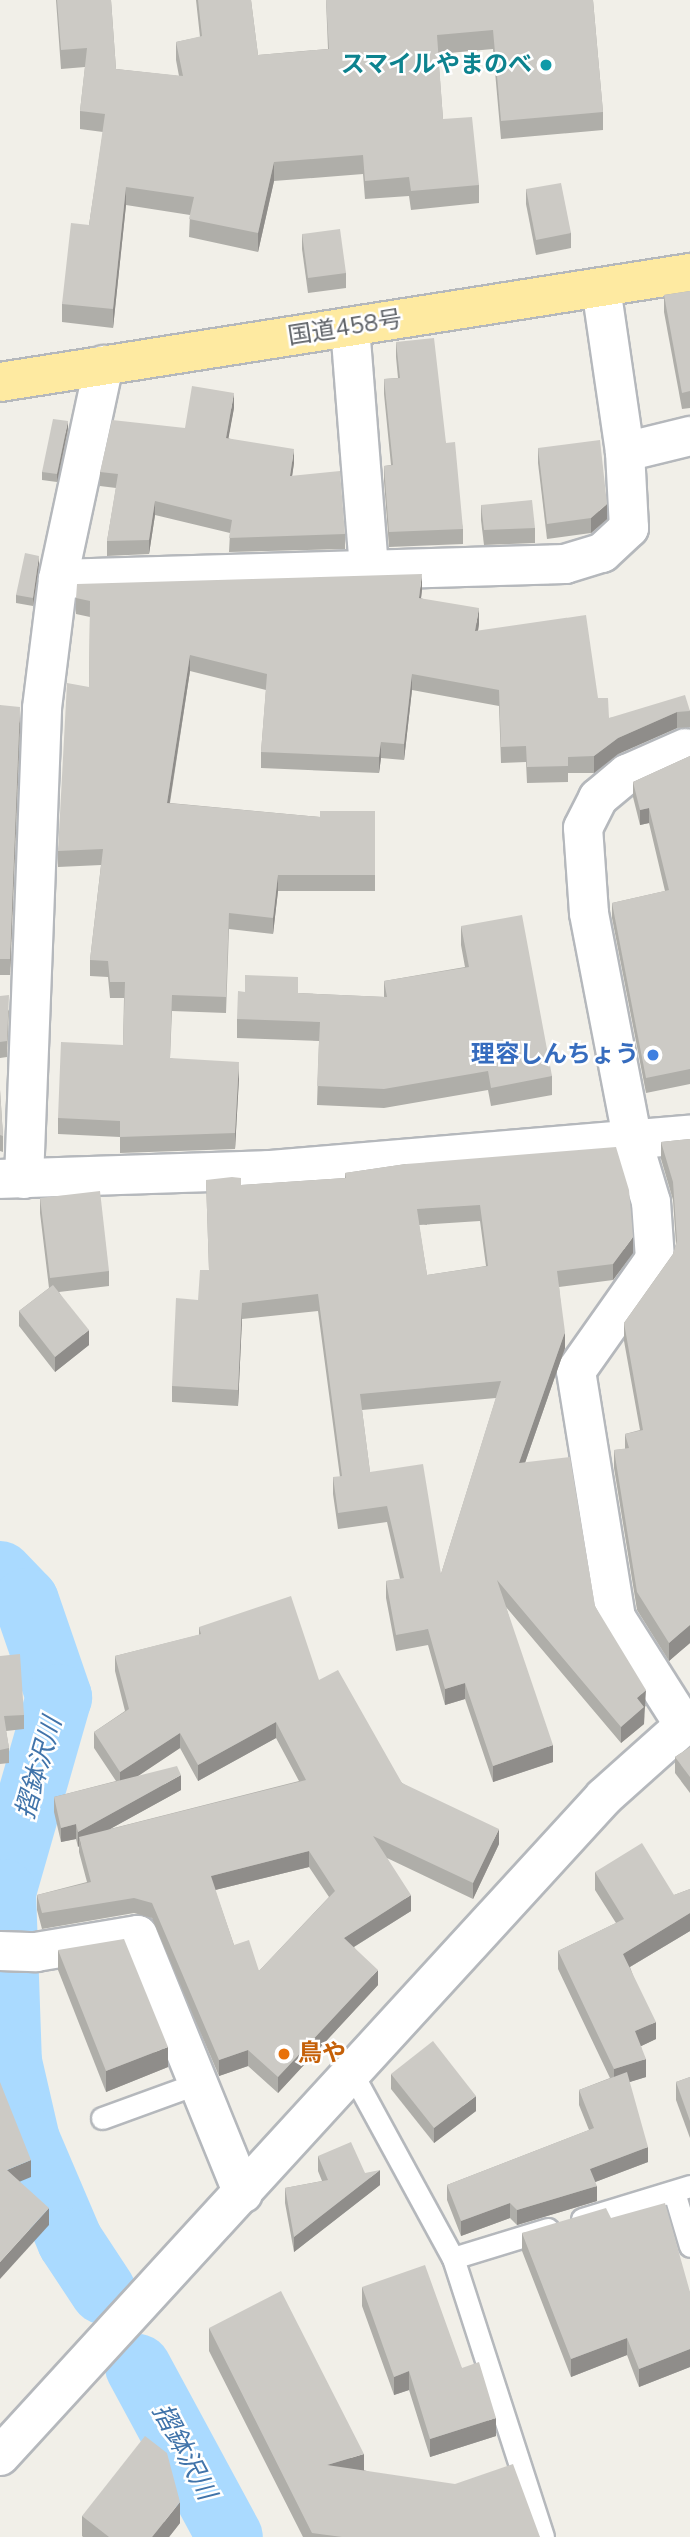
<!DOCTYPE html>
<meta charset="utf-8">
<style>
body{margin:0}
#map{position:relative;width:690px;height:2537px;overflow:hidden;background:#f1efe8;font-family:"Nunito Sans","Noto Sans JP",sans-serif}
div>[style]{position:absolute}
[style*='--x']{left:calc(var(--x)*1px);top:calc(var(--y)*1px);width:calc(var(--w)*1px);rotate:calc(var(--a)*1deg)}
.river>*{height:66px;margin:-33px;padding:0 33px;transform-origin:33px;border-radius:33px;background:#aadaff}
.roads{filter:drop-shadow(2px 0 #b5b8bc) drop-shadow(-2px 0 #b5b8bc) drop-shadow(0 2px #b5b8bc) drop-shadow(0 -2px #b5b8bc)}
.service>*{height:21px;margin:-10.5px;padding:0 10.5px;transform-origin:10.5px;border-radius:10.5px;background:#fff}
.minor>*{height:38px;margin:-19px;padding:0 19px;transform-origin:19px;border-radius:19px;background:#fff}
.tertiary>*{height:38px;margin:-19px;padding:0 19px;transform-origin:19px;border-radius:19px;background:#fff}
.trunk>*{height:38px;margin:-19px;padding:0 19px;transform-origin:19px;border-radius:19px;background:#feeaa1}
.wall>*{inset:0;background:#afaea9}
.shaded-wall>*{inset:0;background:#8f8d8a}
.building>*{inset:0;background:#cccac5}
.dots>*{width:19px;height:19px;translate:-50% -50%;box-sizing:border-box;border:4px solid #fff;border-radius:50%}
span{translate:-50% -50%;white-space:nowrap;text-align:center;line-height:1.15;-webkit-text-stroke:5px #fff;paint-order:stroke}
.culture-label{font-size:24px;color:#0d838f;font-weight:700}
.right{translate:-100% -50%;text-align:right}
.street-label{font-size:24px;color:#5f6368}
.shop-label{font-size:24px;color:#366cbe;font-weight:700}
.food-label{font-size:24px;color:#c56008;font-weight:700}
.left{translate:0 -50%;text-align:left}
.water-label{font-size:26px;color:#4174aa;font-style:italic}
</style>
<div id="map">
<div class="river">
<i style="--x:0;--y:1574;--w:37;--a:46"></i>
<i style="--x:26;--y:1601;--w:102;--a:71"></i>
<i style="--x:59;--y:1697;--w:203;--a:106"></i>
<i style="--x:3;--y:1892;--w:170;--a:88"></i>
<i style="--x:9;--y:2062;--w:80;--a:77"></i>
<i style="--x:27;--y:2140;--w:110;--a:66.9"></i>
<i style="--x:70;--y:2241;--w:60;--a:56.6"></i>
<i style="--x:138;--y:2367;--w:193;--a:61.6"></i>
</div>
<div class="roads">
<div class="service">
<i style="--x:352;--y:2073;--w:211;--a:61.4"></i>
<i style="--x:453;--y:2258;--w:99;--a:-17"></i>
<i style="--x:102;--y:2118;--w:102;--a:-20"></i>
<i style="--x:674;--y:2192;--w:56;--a:73.5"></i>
<i style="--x:582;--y:2219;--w:113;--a:-17"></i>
<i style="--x:453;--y:2258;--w:293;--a:72.1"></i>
</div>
<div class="minor">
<i style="--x:350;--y:327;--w:245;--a:85.5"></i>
<i style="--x:625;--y:452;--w:67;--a:-13.8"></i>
<i style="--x:58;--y:579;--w:507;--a:-1.69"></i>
<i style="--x:565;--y:564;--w:39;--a:-17"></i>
<i style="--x:602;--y:553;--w:37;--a:-43"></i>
<i style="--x:629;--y:528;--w:76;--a:-93"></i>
<i style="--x:625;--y:452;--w:166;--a:-98.3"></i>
<i style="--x:0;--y:1179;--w:269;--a:-1.9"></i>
<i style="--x:269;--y:1170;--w:422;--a:-4.8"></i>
<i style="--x:24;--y:1179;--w:471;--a:-87.8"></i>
<i style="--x:42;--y:708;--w:130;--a:-82.9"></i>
<i style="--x:58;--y:579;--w:219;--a:-77.9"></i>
<i style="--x:684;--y:1725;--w:127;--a:-122.4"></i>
<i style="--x:616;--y:1618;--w:250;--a:-99.2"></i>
<i style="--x:576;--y:1371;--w:137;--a:-54.8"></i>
<i style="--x:655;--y:1259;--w:57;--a:-94"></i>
<i style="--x:651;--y:1202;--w:63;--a:-106.7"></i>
<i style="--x:633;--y:1142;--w:233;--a:-100.9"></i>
<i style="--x:589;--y:913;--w:85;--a:-94"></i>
<i style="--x:583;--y:828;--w:34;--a:-63"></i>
<i style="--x:598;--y:798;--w:38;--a:-40"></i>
<i style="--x:627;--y:774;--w:64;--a:-23.8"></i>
<i style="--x:0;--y:1951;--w:36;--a:2"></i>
<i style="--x:36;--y:1952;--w:103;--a:-9.5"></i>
<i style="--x:138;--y:1935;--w:279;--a:67.9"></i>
</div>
<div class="tertiary">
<i style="--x:0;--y:2456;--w:894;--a:-47.49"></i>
<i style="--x:604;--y:1797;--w:115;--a:-41.8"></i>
</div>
<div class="trunk">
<i style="--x:0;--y:382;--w:699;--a:-8.98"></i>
</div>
</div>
<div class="wall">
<i style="clip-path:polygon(56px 0,111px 0,116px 69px,179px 76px,176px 60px,176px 42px,200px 37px,196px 0,251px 0,258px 55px,328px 49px,326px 0,593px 0,603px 112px,603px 130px,501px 139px,493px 49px,438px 54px,443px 119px,479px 185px,479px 203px,411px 210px,409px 196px,365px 199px,363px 174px,274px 181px,258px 252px,189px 237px,190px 215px,126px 205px,113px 328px,62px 322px,62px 304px,89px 225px,103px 132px,80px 129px,80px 111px,85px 67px,61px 69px)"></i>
<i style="clip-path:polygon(526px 189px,571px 233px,571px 248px,536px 255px,526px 204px)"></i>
<i style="clip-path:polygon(302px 234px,346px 273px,346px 288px,308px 293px,302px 249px)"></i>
<i style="clip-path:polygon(690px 291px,690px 408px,682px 409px,664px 312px,664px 295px)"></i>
<i style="clip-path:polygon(396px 342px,446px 443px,463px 529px,463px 544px,389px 547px,384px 481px,384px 466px,391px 465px,384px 394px,384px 379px,398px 378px,396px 357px)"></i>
<i style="clip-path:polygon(234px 408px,228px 438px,294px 463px,292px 476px,345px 534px,345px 549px,229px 552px,230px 533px,155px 515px,149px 554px,107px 556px,107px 541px,116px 488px,100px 486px,100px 472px,185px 428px)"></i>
<i style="clip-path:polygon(68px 429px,57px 482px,42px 480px,42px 472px)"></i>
<i style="clip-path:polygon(538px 448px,607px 519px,591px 533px,547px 539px,538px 463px)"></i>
<i style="clip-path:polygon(481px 505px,535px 528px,535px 543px,484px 545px,481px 520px)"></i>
<i style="clip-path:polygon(39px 564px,33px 606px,16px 603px,16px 595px)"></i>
<i style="clip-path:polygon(422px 590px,421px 598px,479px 624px,478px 631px,598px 698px,609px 718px,690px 710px,690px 727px,677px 728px,618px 754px,594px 773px,568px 773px,568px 782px,527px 783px,526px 762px,501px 763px,499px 706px,412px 690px,404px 760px,381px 758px,379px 773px,261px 768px,261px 752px,266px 690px,190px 671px,170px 803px,320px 817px,375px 811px,375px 891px,278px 891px,273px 934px,229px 929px,226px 1013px,172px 1011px,170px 1058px,239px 1078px,235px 1149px,120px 1153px,120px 1137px,58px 1134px,58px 1118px,123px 1045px,124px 998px,110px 998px,108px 977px,90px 976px,90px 960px,101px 865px,58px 867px,58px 851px,89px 687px,90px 617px,76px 614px,76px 598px)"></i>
<i style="clip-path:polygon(0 705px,20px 723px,10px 975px,0 975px)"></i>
<i style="clip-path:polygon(690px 756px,690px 1084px,646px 1093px,612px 918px,612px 903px,665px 891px,649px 823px,640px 825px,633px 797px,633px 782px)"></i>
<i style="clip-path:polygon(461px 926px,552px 1076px,552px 1095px,491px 1106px,488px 1090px,384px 1108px,317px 1105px,319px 1041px,237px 1038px,237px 1019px,298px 993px,384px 997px,384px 981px,465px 967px,461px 945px)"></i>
<i style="clip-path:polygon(0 996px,9px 1011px,7px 1057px,0 1058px)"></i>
<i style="clip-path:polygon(0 1090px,3px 1136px,3px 1152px,0 1151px)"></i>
<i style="clip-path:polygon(690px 1139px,690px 1643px,669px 1661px,637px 1610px,614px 1468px,614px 1450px,625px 1449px,625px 1434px,640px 1430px,624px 1341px,624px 1323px,673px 1254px,676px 1244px,673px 1200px,661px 1159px,661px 1142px)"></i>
<i style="clip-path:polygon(evenodd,406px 1164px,633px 1253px,613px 1280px,559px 1287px,565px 1348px,525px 1463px,595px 1606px,646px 1706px,644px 1707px,644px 1724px,621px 1743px,506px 1607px,553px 1762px,493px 1782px,465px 1699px,445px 1705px,428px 1645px,396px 1651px,386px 1598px,386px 1581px,400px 1579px,387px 1522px,338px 1529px,333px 1494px,333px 1477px,340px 1477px,318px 1311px,242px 1319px,238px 1406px,172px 1402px,172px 1386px,209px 1270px,206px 1180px,241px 1185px,345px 1178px,345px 1173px,406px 1164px,480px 1221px,486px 1266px,427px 1275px,419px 1225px,480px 1221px,406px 1164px,496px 1398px,441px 1574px,370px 1472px,362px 1410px,496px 1398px)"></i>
<i style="clip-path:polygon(40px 1198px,109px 1271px,109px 1286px,59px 1292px,89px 1345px,55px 1372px,19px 1326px,19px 1311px,49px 1288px,40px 1213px)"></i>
<i style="clip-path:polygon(evenodd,199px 1627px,319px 1680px,402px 1783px,499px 1844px,473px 1899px,387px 1858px,411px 1911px,354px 1947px,378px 1985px,278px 2093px,248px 2066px,219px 2076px,152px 1918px,134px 1913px,42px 1929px,37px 1910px,37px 1895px,87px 1882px,79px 1852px,79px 1846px,78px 1847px,76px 1839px,61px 1842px,54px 1812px,54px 1797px,116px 1781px,94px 1748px,94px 1732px,125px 1711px,115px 1671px,115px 1656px,199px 1635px,199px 1627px,276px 1738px,299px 1781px,110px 1829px,181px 1790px,138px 1776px,180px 1748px,198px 1781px,276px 1738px,199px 1627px,309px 1867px,329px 1897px,259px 1971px,234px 1945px,215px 1890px,309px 1867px)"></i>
<i style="clip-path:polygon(0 1656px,24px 1715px,24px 1729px,6px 1731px,9px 1748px,9px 1763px,0 1764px)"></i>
<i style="clip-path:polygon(690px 1747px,690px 1793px,675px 1773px,675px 1757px)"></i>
<i style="clip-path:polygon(595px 1872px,674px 1895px,690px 1889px,690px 1931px,630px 1967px,656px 2039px,641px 2046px,646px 2077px,629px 2082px,648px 2162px,595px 2182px,597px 2201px,517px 2225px,510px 2218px,461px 2236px,447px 2200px,447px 2185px,589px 2130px,579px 2105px,579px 2090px,610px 2078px,558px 1969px,558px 1951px,616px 1923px,595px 1890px)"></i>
<i style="clip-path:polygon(58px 1950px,168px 2067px,106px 2092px,58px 1970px)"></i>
<i style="clip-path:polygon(391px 2074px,476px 2111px,434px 2143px,391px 2089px)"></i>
<i style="clip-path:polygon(690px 2077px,690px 2138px,676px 2100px,676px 2082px)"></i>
<i style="clip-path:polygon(318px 2156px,365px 2173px,380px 2185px,294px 2252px,285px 2203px,285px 2188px,322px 2181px,318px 2171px)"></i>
<i style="clip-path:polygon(611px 2218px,690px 2292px,690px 2367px,639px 2387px,627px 2355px,571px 2377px,522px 2251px,522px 2233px)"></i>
<i style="clip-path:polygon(362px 2287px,462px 2368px,496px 2436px,430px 2457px,409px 2390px,394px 2395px,362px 2306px)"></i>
<i style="clip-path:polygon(209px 2328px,364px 2470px,540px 2537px,303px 2537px,209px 2351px)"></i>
<i style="clip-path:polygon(82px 2516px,180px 2523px,169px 2537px,83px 2537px,82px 2536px)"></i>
</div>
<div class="shaded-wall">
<i style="clip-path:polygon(274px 162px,274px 181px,258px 252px,258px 233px)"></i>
<i style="clip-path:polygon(126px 187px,126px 205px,113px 328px,113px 309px)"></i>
<i style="clip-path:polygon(234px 393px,234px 408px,226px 452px,226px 438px)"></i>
<i style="clip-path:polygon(68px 421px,68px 429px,57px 482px,57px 474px)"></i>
<i style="clip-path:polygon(294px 449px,294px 463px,290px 490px,290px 476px)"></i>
<i style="clip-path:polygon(155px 501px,155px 515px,149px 554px,149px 540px)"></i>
<i style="clip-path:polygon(607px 504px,607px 519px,591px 533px,591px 518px)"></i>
<i style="clip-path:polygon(39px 556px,39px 564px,33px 606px,33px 598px)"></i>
<i style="clip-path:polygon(422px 574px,422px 590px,419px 614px,419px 598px)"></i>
<i style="clip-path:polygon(479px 608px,479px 624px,475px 648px,475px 631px)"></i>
<i style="clip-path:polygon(190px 655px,190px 671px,167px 819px,167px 803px)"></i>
<i style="clip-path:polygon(412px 674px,412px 690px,404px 760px,404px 744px)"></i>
<i style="clip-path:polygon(20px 707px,20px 723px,10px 975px,10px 959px)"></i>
<i style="clip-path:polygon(677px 712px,677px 728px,618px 754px,594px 773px,594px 756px,618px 738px)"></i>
<i style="clip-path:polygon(381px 742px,381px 758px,379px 773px,379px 757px)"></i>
<i style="clip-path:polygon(649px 808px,649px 823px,640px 825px,640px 810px)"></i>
<i style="clip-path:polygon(278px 875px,278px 891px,273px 934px,273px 918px)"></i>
<i style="clip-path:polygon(239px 1062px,239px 1078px,235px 1149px,235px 1133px)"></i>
<i style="clip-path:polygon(633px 1237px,633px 1253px,613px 1280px,613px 1264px)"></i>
<i style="clip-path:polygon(242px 1303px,242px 1319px,238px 1406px,238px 1390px)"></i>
<i style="clip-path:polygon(89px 1330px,89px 1345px,55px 1372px,55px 1357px)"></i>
<i style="clip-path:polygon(565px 1332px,565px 1348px,519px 1480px,519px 1463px)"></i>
<i style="clip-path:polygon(690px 1625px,690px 1643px,669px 1661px,669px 1643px)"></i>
<i style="clip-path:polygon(465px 1683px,465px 1699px,445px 1705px,445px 1689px)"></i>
<i style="clip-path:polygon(646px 1690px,644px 1724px,621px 1743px,621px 1727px,637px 1698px)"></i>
<i style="clip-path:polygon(276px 1722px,276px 1738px,198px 1781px,198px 1765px)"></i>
<i style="clip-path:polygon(180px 1733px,180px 1748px,120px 1788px,120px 1772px)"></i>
<i style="clip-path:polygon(553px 1745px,553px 1762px,493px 1782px,493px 1766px)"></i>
<i style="clip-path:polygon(181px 1775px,181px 1790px,81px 1845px,79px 1837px,79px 1846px,78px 1847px,78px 1832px)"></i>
<i style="clip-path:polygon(76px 1824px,76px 1839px,61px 1842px,61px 1828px)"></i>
<i style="clip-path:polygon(499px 1829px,499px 1844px,473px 1899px,473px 1883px)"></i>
<i style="clip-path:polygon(309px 1851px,309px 1867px,211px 1891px,211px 1876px)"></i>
<i style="clip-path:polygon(411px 1895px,411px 1911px,344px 1953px,344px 1938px)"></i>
<i style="clip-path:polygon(690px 1913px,690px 1931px,623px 1971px,623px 1954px)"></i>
<i style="clip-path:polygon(378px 1970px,378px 1985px,278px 2093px,278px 2077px)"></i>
<i style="clip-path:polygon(656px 2022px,656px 2039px,635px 2049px,635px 2031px)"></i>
<i style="clip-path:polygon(168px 2047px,168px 2067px,106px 2092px,106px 2071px)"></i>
<i style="clip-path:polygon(248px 2050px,248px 2066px,219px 2076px,219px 2060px)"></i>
<i style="clip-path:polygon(646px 2059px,646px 2077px,614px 2087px,614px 2069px)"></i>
<i style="clip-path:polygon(476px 2096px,476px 2111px,434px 2143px,434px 2128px)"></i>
<i style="clip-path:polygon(648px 2147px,648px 2162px,590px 2184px,590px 2169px)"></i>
<i style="clip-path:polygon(31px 2160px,31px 2177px,7px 2187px,7px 2170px)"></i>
<i style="clip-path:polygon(380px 2170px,380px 2185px,294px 2252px,294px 2237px)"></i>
<i style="clip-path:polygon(597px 2186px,597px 2201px,517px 2225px,517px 2210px)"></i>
<i style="clip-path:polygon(510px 2203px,510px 2218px,461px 2236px,461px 2221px)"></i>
<i style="clip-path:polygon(49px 2208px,49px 2225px,0 2279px,0 2262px)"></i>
<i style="clip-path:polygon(627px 2338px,627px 2355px,571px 2377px,571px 2359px)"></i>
<i style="clip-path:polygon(690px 2349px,690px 2367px,639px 2387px,639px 2369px)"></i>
<i style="clip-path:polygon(409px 2371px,409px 2390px,394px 2395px,394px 2377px)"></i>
<i style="clip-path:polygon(496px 2418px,496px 2436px,430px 2457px,430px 2439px)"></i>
<i style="clip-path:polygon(364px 2454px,364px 2477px,327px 2465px)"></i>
<i style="clip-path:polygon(180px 2502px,180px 2523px,169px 2537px,152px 2537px)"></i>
</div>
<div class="building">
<i style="clip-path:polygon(57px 0,111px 0,116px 69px,183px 76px,176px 42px,202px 36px,198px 0,251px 0,258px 55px,329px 49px,326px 0,593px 0,603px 112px,501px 121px,493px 30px,437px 35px,443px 119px,472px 117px,479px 185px,411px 191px,409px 177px,365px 181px,363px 155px,274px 162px,258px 233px,189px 219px,194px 197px,126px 187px,113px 309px,62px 304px,71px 223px,89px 225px,105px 114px,80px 111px,87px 48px,61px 50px)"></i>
<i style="clip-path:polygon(561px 183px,571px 233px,536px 240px,526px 189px)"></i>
<i style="clip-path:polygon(340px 229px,346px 273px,308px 278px,302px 234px)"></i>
<i style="clip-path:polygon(690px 291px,690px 391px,682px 393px,664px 295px)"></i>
<i style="clip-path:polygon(434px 338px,446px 443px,455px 442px,463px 529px,389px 532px,384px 466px,393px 465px,384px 379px,400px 378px,396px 342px)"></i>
<i style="clip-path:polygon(192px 386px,234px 393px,226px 438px,294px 449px,290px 476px,340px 471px,345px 534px,229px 538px,232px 520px,155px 501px,149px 540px,107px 541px,118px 474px,100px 472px,112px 420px,185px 428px)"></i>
<i style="clip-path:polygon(53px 419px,68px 421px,57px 474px,42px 472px)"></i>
<i style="clip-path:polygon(600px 440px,607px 504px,591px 518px,547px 524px,538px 448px)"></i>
<i style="clip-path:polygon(532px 500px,535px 528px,484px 530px,481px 505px)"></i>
<i style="clip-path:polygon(25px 553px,39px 556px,33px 598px,16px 595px)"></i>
<i style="clip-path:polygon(422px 574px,419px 598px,479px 608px,475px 631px,586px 615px,598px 698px,608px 698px,609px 718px,685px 695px,690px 711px,677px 712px,618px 738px,594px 756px,568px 757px,568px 766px,527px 767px,526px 746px,501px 747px,499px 690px,412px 674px,404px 744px,381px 742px,379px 757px,261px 752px,267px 674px,190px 655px,167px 803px,320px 817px,320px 811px,375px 811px,375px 875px,278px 875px,273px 918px,229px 913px,226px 997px,172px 995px,170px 1058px,239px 1062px,235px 1133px,120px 1137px,120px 1121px,58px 1118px,61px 1042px,123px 1045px,125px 982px,110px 982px,108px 961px,90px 960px,103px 849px,58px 851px,67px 683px,89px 687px,90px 601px,76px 598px,77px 584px)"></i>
<i style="clip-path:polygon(0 705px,20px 707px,10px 959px,0 959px)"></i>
<i style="clip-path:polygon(690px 756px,690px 1069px,646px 1078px,612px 903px,669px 890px,649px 808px,640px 810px,633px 782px)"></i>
<i style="clip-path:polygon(522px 915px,552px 1076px,491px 1088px,488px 1071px,384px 1089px,317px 1086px,320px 1022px,237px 1019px,238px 991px,245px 992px,245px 975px,298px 977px,298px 993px,387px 997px,384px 981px,469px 967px,461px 926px)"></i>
<i style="clip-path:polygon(9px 995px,7px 1041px,0 1042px,0 996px)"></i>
<i style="clip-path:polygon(0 1090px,3px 1136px,0 1135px)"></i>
<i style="clip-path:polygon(690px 1139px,690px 1625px,669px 1643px,637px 1592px,614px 1450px,629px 1448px,625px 1434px,643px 1430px,624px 1323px,673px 1254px,677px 1241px,673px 1182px,661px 1142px)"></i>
<i style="clip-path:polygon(evenodd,616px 1147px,629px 1190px,633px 1237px,613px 1264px,557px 1271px,565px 1332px,519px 1463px,570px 1457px,595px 1606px,646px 1690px,637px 1698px,644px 1707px,621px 1727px,497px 1580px,553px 1745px,493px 1766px,465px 1683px,445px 1689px,428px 1629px,396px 1635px,386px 1581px,404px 1578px,387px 1506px,338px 1513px,333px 1477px,342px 1476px,318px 1294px,242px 1303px,238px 1390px,172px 1386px,176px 1298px,198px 1300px,200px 1270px,209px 1270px,206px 1180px,232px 1177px,241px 1178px,241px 1185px,346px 1178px,345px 1173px,406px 1164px,616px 1147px,480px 1205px,488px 1266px,427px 1275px,417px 1209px,480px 1205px,616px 1147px,501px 1381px,441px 1574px,423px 1464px,370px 1472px,360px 1394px,501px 1381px)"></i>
<i style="clip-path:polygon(100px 1191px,109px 1271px,50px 1278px,40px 1198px)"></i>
<i style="clip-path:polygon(53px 1285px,89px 1330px,55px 1357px,19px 1311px)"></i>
<i style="clip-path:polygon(evenodd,291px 1596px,319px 1680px,338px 1670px,402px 1783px,499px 1829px,473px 1883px,373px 1836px,411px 1895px,344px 1938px,378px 1970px,278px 2077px,248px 2050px,219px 2060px,152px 1903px,134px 1898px,42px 1913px,37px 1895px,91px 1882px,79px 1837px,306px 1780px,276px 1722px,198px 1765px,180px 1733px,120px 1772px,94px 1732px,129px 1709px,115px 1656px,201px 1634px,199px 1627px,291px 1596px,309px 1851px,335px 1891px,259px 1971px,249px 1940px,234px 1945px,211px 1876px,309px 1851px)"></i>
<i style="clip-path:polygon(20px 1654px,24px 1715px,4px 1716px,9px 1748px,0 1750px,0 1656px)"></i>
<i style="clip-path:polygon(690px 1747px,690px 1777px,675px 1757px)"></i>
<i style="clip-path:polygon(177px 1766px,181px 1775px,78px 1832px,76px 1824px,61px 1828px,54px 1797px)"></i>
<i style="clip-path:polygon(642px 1843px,674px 1895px,690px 1889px,690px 1913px,623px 1954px,656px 2022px,635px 2031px,646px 2059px,614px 2069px,558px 1951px,624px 1919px,595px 1872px)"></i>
<i style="clip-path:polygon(124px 1939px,168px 2047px,106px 2071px,58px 1950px)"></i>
<i style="clip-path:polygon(433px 2041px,476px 2096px,434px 2128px,391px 2074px)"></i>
<i style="clip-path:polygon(627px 2072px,648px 2147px,590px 2169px,597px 2186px,517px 2210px,510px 2203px,461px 2221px,447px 2185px,594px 2128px,579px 2090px)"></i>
<i style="clip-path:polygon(690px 2077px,690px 2121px,676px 2082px)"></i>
<i style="clip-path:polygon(0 2082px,31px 2160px,7px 2170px,49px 2208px,0 2262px)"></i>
<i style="clip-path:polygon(351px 2142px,365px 2173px,380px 2170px,294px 2237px,285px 2188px,328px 2180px,318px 2156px)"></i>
<i style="clip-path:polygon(665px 2203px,690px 2292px,690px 2349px,639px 2369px,627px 2338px,571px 2359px,522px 2233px,606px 2208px,611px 2218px)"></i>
<i style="clip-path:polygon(425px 2265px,462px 2368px,479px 2362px,496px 2418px,430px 2439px,409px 2371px,394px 2377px,362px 2287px)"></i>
<i style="clip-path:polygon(281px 2291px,364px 2454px,327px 2465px,455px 2484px,513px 2464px,540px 2537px,342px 2537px,312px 2533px,209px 2328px)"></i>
<i style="clip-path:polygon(145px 2436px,167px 2453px,180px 2502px,152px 2537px,109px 2537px,82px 2516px)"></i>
</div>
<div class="dots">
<i style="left:546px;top:65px;background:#0f9aa8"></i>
<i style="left:653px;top:1055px;background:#3f7fe0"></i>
<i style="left:284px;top:2054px;background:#e8710a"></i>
</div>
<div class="culture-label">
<span class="right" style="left:532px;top:65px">スマイルやまのべ</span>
</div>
<div class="street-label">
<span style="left:345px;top:328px;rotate:-9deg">国道458号</span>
</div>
<div class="shop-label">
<span class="right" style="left:639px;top:1055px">理容しんちょう</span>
</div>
<div class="food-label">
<span class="left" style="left:298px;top:2054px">鳥や</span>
</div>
<div class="water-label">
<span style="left:39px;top:1768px;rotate:-74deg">摺鉢沢川</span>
<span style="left:184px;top:2452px;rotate:62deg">摺鉢沢川</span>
</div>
</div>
